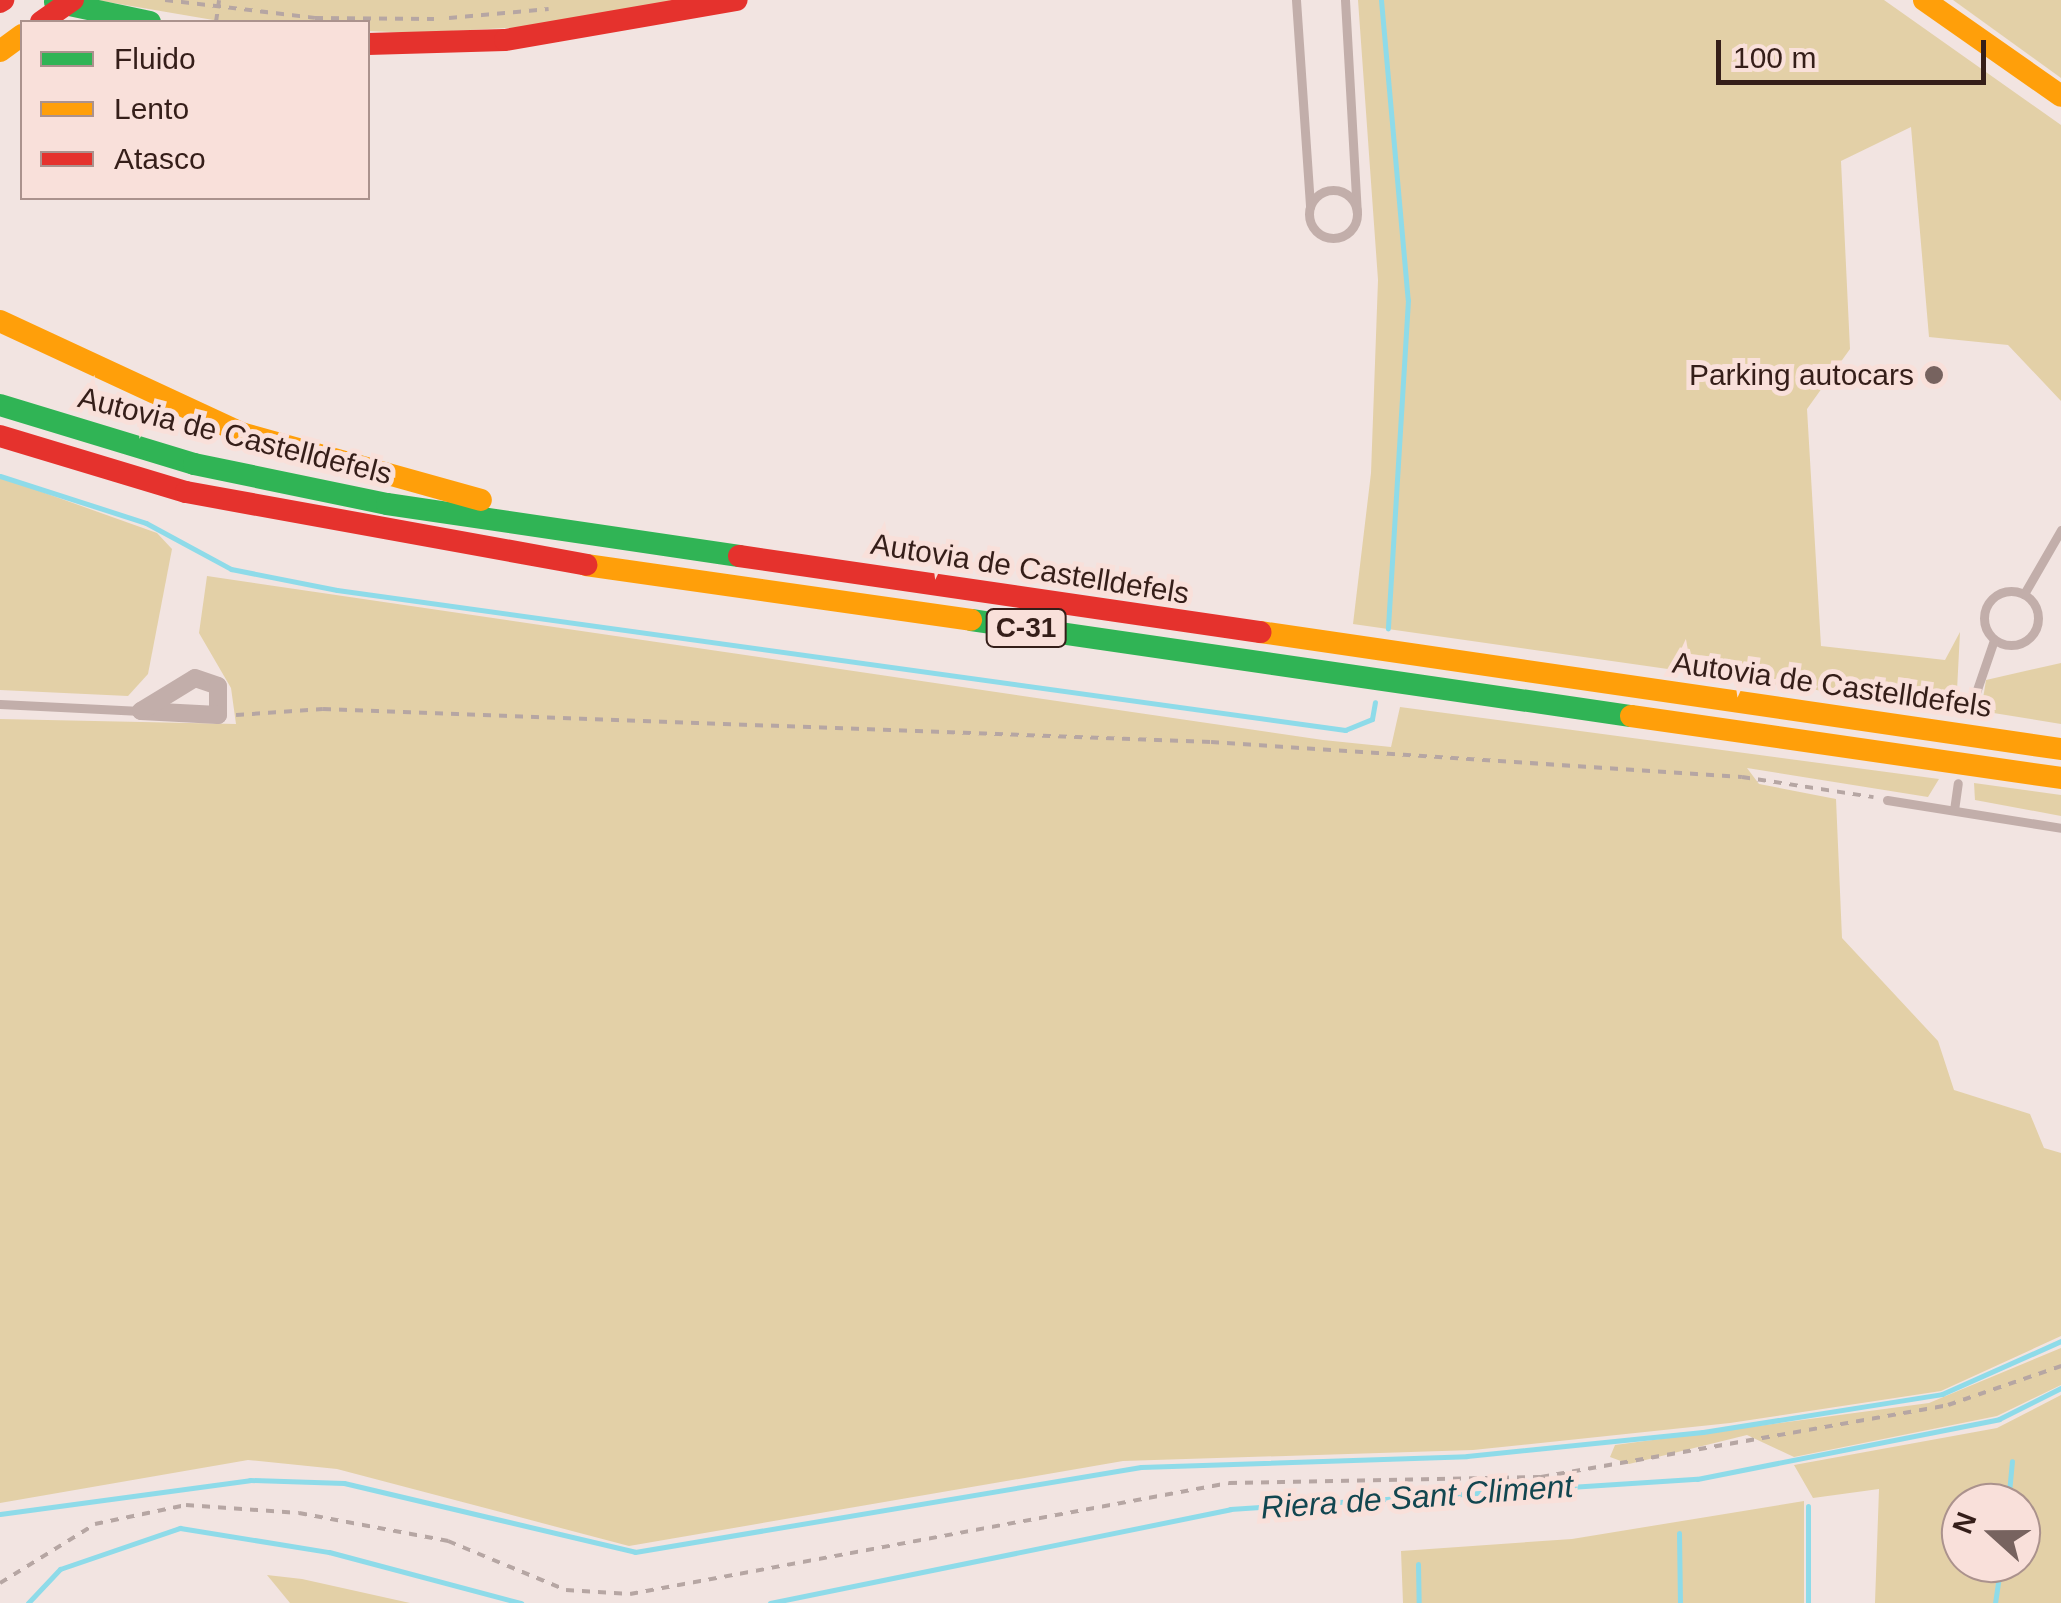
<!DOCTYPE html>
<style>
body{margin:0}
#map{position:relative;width:2061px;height:1603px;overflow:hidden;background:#f2e4e1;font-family:Arial,sans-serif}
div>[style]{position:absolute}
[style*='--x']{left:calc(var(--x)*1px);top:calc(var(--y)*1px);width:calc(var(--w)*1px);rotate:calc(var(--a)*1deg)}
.green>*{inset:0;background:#e3d0a7}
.stream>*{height:5px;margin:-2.5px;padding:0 2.5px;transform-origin:2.5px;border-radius:2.5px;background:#8edbe9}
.path>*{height:4px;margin-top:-2px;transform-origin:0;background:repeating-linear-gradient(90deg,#b6a6a3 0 8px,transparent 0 16px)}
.lane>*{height:9px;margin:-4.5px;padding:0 4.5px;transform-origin:4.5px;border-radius:4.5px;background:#c2aeaa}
.lane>.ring{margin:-4.5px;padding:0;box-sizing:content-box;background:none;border:9px solid #c2aeaa;border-radius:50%}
.street>*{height:18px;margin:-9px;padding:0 9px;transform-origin:9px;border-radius:9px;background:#c2aeaa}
.fast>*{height:22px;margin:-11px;padding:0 11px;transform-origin:11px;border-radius:11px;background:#30b455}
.slow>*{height:22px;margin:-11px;padding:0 11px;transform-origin:11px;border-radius:11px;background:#ff9f0a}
.jam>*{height:22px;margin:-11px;padding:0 11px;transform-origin:11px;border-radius:11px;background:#e5322d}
.dots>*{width:28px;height:28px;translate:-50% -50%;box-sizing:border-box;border:5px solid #f9e0da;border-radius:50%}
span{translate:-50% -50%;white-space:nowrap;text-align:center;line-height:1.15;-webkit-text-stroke:10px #f9e0da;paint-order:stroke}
.shield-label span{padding:2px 8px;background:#f9e0da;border:2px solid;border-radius:8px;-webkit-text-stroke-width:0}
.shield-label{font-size:28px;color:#351e19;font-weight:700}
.poi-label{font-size:30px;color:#351e19}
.right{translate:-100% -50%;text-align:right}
.street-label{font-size:30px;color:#351e19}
.water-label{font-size:32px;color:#124650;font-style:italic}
.legend{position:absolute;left:20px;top:20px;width:350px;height:180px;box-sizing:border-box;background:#f9e0da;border:2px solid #ab928d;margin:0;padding:12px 18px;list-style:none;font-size:30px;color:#351e19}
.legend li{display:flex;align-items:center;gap:20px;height:50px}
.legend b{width:50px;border:2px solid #ab928d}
.north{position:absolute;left:1941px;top:1483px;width:100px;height:100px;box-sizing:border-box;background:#f9e0da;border:2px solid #ab928d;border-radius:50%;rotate:291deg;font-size:28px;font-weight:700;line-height:40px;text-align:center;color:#351e19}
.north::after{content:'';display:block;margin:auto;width:35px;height:45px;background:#77635f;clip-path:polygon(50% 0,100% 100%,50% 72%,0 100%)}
.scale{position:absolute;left:1716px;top:40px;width:270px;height:45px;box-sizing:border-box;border:5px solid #351e19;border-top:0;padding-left:12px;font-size:30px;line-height:35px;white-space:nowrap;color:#351e19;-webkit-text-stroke:8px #f9e0da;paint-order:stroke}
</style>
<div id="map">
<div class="green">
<i style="clip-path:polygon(96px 0,697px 0,544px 26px,415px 33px,368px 31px,368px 22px,225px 22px)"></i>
<i style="clip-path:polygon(1358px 0,1884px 0,2061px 125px,2061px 401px,2008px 345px,1929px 337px,1911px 127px,1841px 161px,1850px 349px,1807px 409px,1821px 646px,1945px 660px,1960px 632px,1956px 710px,1353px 624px,1371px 473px,1378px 280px)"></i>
<i style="clip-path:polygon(1953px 0,2061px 0,2061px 78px)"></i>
<i style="clip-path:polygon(0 477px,157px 533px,172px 549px,148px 674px,128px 696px,0 690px)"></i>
<i style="clip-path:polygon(207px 576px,1323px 740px,1391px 747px,1400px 707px,1939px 779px,1928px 797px,1747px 768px,1759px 784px,1836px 799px,1842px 938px,1938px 1041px,1954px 1090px,2030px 1114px,2044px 1148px,2061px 1153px,2061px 1336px,1941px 1391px,1730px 1423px,1473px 1450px,1123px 1461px,629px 1546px,337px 1469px,248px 1460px,0 1503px,0 719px,236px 724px,231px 688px,199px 633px)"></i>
<i style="clip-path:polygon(2061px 663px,2061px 724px,1981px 711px,1986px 680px)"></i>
<i style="clip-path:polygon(1974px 783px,2061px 795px,2061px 816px,1975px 800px)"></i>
<i style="clip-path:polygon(2061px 1348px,2061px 1385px,1997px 1416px,1794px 1457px,1747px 1435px,1629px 1464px,1610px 1457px,1615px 1445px,1929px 1403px)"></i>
<i style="clip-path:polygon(evenodd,2061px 1395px,2061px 1603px,1875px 1603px,1879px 1489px,1813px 1498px,1794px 1465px,1997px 1428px,2061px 1395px,1961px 1503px,2021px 1503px,2021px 1563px,1961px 1563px,1961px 1503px)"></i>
<i style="clip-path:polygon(1804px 1501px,1804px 1603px,1403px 1603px,1401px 1551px,1572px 1539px)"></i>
<i style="clip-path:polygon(267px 1575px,302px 1579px,410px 1603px,290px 1603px)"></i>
</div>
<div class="stream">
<i style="--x:1381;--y:0;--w:301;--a:84.9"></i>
<i style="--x:1408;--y:300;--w:329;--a:93.5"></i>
<i style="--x:0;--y:476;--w:153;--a:17.8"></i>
<i style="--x:146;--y:523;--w:97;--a:28.4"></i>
<i style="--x:231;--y:569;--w:108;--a:11.2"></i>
<i style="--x:337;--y:590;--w:1018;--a:7.91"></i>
<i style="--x:1345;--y:730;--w:29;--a:-22"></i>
<i style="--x:1372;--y:719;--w:17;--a:-80"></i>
<i style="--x:2008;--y:1503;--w:42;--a:-84.6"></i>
<i style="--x:0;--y:1514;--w:252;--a:-7.7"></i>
<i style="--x:250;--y:1480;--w:94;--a:1.8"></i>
<i style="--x:344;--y:1483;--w:299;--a:13.3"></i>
<i style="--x:635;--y:1552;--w:513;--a:-9.54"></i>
<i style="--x:1141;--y:1467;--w:326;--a:-1.9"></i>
<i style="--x:1467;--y:1456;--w:237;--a:-5.8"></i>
<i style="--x:1703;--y:1432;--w:242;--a:-9"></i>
<i style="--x:1942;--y:1394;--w:130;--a:-24"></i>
<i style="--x:1679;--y:1533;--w:70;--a:89.2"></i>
<i style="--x:1418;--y:1564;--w:39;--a:89"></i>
<i style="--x:28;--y:1603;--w:47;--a:-46.7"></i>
<i style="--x:60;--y:1569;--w:127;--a:-18.9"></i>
<i style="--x:180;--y:1528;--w:151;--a:9.2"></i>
<i style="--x:329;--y:1552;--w:199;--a:14.9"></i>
<i style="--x:770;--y:1603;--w:470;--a:-11.5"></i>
<i style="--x:1230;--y:1509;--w:468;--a:-3.7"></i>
<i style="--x:1697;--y:1479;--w:308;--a:-11.2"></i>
<i style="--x:1999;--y:1419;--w:69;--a:-26.6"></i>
<i style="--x:1808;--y:1603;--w:97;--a:-90"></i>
<i style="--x:1995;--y:1603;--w:40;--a:-81.5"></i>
</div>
<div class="path">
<i style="--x:165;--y:0;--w:151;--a:6.8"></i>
<i style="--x:315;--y:18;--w:119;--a:0.5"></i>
<i style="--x:449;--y:18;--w:100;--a:-5.1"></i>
<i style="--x:216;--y:22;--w:22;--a:-82"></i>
<i style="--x:236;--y:715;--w:87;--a:-3.9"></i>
<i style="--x:323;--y:709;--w:889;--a:2.13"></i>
<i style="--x:1211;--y:742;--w:532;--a:3.77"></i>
<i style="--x:1742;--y:777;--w:133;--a:8.7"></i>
<i style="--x:0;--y:1583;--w:112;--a:-31.8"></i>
<i style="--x:95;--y:1524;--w:93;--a:-11.8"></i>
<i style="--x:186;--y:1505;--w:113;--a:4"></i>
<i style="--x:299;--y:1513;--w:152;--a:10.6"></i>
<i style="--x:448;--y:1541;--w:128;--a:22.6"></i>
<i style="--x:566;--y:1590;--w:64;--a:3.6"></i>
<i style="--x:630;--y:1594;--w:609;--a:-10.5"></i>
<i style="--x:1229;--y:1483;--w:312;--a:-1.1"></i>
<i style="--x:1541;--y:1477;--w:413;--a:-10"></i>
<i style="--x:1948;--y:1405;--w:120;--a:-19"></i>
</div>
<div class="lane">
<i style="--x:1296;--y:0;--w:207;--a:86.1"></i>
<i style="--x:1345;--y:0;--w:212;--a:86.8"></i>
<i class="ring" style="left:1309px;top:190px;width:39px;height:39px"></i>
<i class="ring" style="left:1984px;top:591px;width:45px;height:45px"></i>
<i style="--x:2024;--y:594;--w:74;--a:-60"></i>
<i style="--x:0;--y:704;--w:141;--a:2.8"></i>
<i style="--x:1969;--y:713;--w:77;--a:-71.1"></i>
<i style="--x:1887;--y:800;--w:176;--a:9.1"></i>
<i style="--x:1954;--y:810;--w:27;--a:-82"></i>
</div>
<div class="street">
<i style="--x:195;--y:678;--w:24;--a:19"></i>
<i style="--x:218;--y:686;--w:29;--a:90"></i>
<i style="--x:218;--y:715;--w:77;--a:-177"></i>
<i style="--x:141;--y:711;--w:63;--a:-31.4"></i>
</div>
<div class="fast">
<i style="--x:55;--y:2;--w:97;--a:11.9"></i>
<i style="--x:0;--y:405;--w:203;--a:16.9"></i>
<i style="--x:194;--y:464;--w:197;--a:11.7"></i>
<i style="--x:387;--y:504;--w:356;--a:8.4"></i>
<i style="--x:971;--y:620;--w:667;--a:8.28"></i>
</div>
<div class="slow">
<i style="--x:1924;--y:0;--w:167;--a:35"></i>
<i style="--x:0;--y:51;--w:27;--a:-36"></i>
<i style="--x:0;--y:321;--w:266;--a:24.9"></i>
<i style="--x:241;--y:433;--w:249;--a:15.6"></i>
<i style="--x:586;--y:565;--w:389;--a:8.1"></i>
<i style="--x:1260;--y:632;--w:809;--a:8.31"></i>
<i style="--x:1631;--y:716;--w:434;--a:8.2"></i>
</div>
<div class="jam">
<i style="--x:0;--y:2;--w:4;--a:-34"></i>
<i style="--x:41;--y:22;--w:39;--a:-35"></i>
<i style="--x:368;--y:44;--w:137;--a:-1.7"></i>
<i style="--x:505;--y:40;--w:235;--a:-9.8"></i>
<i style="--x:0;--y:436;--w:194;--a:16.8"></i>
<i style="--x:186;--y:492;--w:407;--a:10.3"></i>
<i style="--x:739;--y:556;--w:527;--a:8.3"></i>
</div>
<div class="dots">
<i style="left:1934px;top:375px;background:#77635f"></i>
</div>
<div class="shield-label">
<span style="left:1026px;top:628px">C-31</span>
</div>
<div class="poi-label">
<span class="right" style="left:1914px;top:375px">Parking autocars</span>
</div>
<div class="street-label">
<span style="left:235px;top:436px;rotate:14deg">Autovia de Castelldefels</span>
<span style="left:1030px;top:569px;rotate:9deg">Autovia de Castelldefels</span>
<span style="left:1832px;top:685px;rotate:8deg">Autovia de Castelldefels</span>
</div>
<div class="water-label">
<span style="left:1417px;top:1497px;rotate:-4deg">Riera de Sant Climent</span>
</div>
<ul class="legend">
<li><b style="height:12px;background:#30b455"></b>Fluido</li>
<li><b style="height:12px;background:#ff9f0a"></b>Lento</li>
<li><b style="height:12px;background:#e5322d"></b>Atasco</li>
</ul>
<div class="north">N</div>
<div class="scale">100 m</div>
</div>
